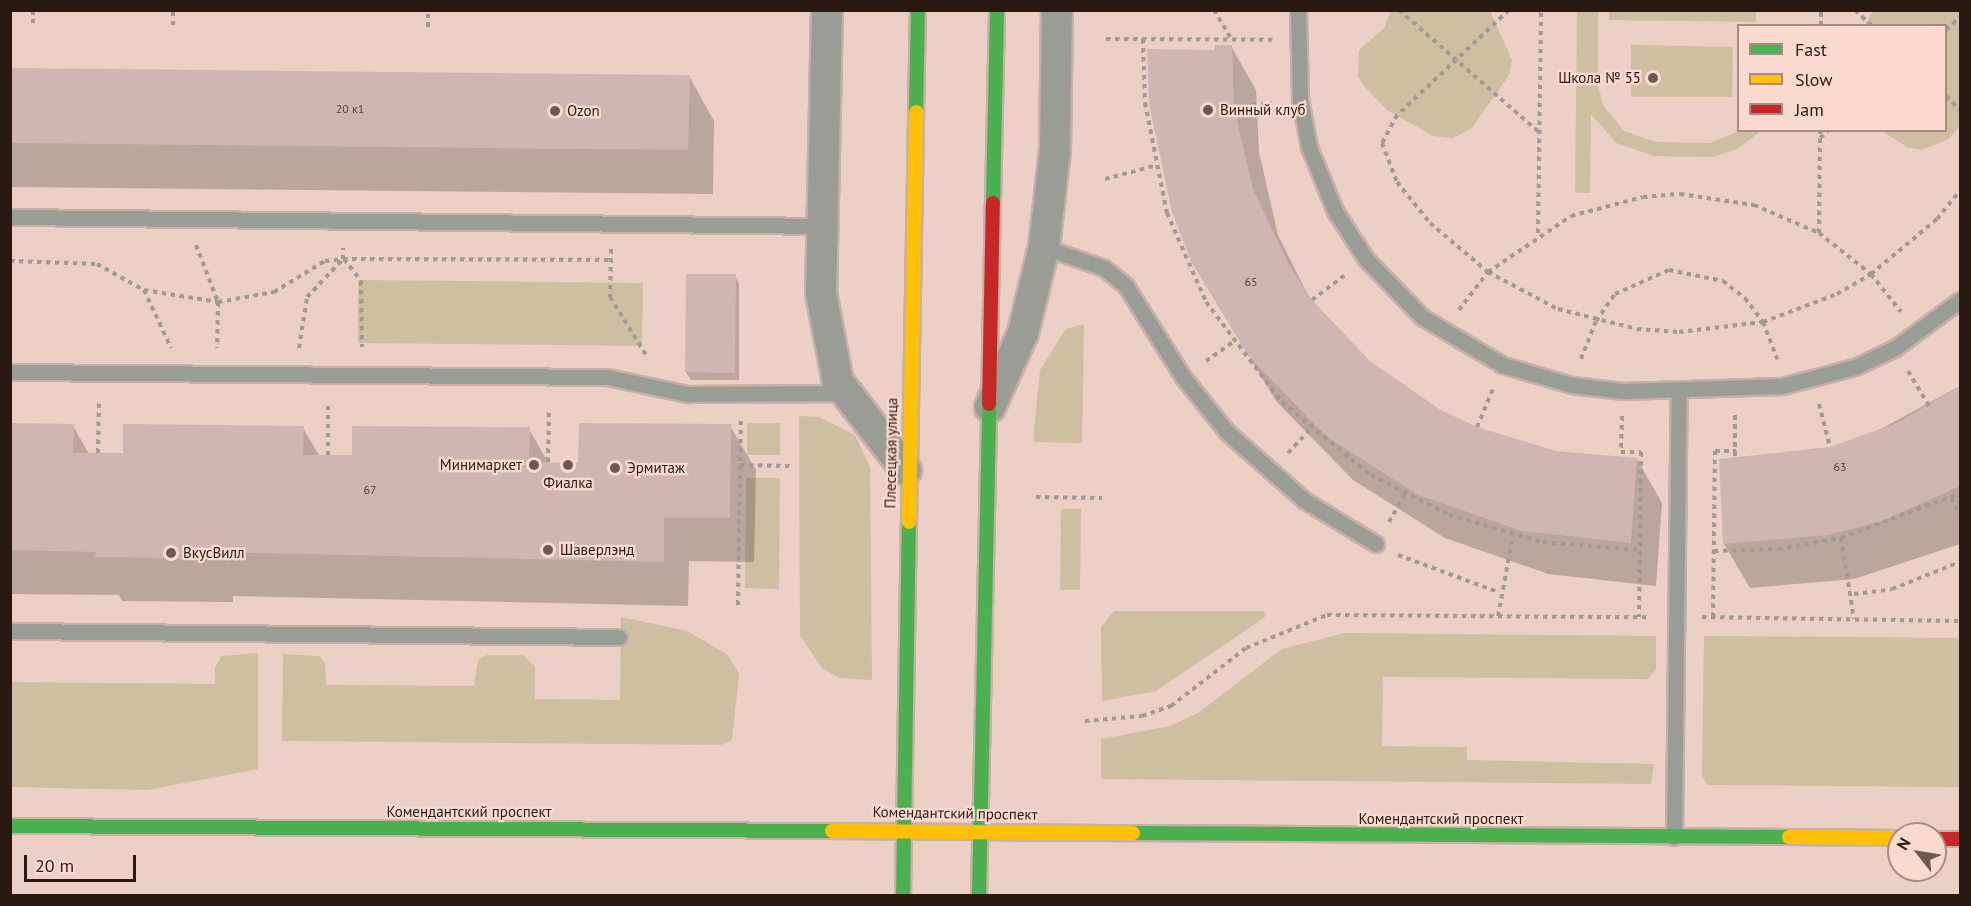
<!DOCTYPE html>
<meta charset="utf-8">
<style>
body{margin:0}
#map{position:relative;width:1971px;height:906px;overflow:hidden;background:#eccfc5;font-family:"PT Sans",sans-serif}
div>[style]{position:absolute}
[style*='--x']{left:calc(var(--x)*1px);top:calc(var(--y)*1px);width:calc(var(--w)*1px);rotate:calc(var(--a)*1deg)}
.green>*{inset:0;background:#cfbea1}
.shadow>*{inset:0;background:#0003}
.building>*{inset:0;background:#d0b6b2}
.path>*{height:4px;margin-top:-2px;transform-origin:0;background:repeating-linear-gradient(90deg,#a19994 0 4.5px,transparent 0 9px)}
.roads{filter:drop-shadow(2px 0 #c6b0a8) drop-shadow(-2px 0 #c6b0a8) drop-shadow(0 2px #c6b0a8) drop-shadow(0 -2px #c6b0a8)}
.lane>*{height:15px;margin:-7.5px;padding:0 7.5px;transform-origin:7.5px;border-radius:7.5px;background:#9a9c96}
.street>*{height:30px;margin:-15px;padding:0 15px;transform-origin:15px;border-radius:15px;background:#9a9c96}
.fast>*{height:14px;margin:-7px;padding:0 7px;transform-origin:7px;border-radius:7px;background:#4caf50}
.slow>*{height:14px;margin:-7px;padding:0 7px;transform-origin:7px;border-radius:7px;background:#ffc107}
.jam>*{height:14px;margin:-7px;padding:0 7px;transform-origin:7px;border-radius:7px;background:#c62828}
.dots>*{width:16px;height:16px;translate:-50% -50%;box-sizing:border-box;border:3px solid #fadacf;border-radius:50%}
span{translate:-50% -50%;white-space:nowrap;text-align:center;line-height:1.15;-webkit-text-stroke:4.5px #fadacf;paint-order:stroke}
.number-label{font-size:12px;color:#54403a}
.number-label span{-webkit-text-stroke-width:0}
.poi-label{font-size:15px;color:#2a1812}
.right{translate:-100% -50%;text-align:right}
.left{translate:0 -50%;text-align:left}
.street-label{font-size:15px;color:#2a1812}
.frame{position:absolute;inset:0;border:12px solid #2a1812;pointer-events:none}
.legend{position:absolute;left:1737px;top:24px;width:210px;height:108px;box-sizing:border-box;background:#fadacf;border:2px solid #a78c83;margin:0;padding:8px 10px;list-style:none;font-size:18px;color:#2a1812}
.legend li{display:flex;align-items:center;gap:12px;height:30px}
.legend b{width:30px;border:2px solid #a78c83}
.north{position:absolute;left:1887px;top:822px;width:60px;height:60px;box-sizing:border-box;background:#fadacf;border:2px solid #a78c83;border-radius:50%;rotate:301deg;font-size:16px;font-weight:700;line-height:24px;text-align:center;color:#2a1812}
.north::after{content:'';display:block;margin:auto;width:21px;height:27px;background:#6e5851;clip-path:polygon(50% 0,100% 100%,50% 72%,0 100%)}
.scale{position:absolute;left:24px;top:855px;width:112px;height:27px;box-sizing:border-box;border:3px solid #2a1812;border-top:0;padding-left:8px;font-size:18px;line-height:21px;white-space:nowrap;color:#2a1812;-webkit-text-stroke:4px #fadacf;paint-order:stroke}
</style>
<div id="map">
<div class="green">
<i style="clip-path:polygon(1391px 10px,1490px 11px,1512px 60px,1509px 75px,1472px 128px,1453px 138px,1433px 136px,1387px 110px,1366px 88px,1358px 77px,1359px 50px,1384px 28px)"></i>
<i style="clip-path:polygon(1577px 11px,1598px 11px,1598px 84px,1603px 105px,1624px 131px,1656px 142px,1710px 143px,1739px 131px,1761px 131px,1737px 149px,1712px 157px,1654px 156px,1616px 143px,1591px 114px,1590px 193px,1575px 193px)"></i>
<i style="clip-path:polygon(1609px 11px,1756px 11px,1756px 22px,1609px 20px)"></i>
<i style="clip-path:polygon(1873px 11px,1960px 11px,1960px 126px,1949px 139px,1921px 150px,1907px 147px,1882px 131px,1946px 130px,1946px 26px,1865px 25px)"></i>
<i style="clip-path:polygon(1631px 45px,1733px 47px,1732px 97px,1631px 97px)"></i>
<i style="clip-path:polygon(358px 280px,643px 283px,642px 346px,358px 343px)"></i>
<i style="clip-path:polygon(1084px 324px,1082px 443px,1033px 442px,1040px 370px,1066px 329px)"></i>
<i style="clip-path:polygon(799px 416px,819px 417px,855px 435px,870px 467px,872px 680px,840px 678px,822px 668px,800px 635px)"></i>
<i style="clip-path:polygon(747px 423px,780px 423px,780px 455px,747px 455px)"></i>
<i style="clip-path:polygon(746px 478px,780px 478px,779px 589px,745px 588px)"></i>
<i style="clip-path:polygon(1061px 509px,1081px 509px,1080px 590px,1060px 590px)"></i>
<i style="clip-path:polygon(1114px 611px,1264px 611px,1265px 617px,1156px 691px,1102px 701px,1101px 627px)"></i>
<i style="clip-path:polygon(621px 617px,687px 631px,728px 655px,739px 674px,732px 740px,721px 745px,282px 741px,283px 654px,319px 656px,325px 663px,326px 685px,474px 686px,478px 660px,487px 655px,522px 655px,535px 666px,535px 699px,620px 700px)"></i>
<i style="clip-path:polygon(1345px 633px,1656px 636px,1656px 670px,1647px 679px,1383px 677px,1382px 746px,1467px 747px,1467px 760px,1654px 764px,1651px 784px,1101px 779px,1101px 739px,1170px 726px,1198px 713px,1282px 649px)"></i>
<i style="clip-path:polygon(1704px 636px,1960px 638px,1960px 787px,1707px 785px,1702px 775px)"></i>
<i style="clip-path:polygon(258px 653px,258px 769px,147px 790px,11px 787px,11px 682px,215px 684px,215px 667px,222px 656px)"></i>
</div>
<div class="shadow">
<i style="clip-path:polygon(1231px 46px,1256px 90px,1259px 152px,1278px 235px,1311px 301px,1369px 362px,1438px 410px,1477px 429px,1556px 452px,1637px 459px,1662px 503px,1656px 586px,1548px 574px,1445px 538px,1353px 480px,1276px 401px,1220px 308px,1217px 51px)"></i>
<i style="clip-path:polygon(10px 70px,689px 76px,714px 121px,713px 194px,10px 187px)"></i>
<i style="clip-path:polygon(735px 276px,739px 284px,739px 380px,691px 380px,686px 372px)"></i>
<i style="clip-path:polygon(1960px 386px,1960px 544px,1854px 579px,1750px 588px,1724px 544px,1799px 455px,1864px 438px)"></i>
<i style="clip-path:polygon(10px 425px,73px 426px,89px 454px,124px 455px,303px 428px,320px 457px,353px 457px,529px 429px,549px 464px,579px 464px,730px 426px,756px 470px,754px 562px,689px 561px,688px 606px,233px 596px,233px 602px,122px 601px,119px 595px,10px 594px)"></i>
</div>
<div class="building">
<i style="clip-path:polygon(1215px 45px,1232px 45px,1234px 107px,1253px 189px,1289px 265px,1312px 300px,1370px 361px,1439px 409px,1477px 427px,1556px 451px,1637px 458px,1631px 543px,1522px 531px,1418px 495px,1326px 436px,1249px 357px,1192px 263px,1172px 212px,1149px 104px,1147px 49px,1215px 50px)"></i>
<i style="clip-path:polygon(10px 68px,690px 75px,688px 150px,10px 143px)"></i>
<i style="clip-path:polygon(686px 274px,736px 274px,735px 373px,685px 372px)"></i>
<i style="clip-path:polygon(1960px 386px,1960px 486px,1882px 521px,1828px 535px,1723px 544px,1719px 459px,1830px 447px,1897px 423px)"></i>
<i style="clip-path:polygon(10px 423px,74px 424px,73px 453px,123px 453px,123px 424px,304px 426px,303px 455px,352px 455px,352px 426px,530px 427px,529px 462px,578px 463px,579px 423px,731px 424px,730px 518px,664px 518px,664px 562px,208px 552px,208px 559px,95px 557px,96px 552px,10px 550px)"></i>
</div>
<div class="path">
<i style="--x:33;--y:10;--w:14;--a:90"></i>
<i style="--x:1214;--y:10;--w:35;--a:59"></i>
<i style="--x:1399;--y:10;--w:186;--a:41.1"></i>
<i style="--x:1509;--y:10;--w:154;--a:136.8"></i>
<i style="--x:1397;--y:115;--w:32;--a:118"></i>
<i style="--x:1382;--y:143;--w:42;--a:69"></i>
<i style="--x:1397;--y:182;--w:53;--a:51.2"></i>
<i style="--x:1430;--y:223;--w:76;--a:40.2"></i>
<i style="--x:1488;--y:272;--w:79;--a:27.9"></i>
<i style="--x:1558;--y:309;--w:81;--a:14.2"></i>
<i style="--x:1637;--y:329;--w:42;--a:4.1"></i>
<i style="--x:1679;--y:332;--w:85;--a:-6.8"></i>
<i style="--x:1763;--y:322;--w:79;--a:-20.7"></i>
<i style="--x:1837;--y:294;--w:39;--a:-30"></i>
<i style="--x:1871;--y:274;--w:86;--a:-39.8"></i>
<i style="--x:1937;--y:219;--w:36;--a:-51"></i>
<i style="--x:1855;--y:10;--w:23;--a:43"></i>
<i style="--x:173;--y:25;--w:15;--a:-90"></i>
<i style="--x:1821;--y:26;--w:16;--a:-90"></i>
<i style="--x:428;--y:27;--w:17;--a:-90"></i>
<i style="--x:1946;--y:30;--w:19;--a:-43"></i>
<i style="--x:1106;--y:39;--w:167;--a:0.3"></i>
<i style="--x:1143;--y:39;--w:64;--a:88.2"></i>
<i style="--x:1145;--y:103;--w:112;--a:78.7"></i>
<i style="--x:1167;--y:213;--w:97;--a:66.3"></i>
<i style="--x:1206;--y:302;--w:126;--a:52.8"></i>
<i style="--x:1282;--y:402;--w:115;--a:39.4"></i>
<i style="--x:1371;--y:475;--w:88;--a:27.1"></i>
<i style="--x:1449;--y:515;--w:98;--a:16"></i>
<i style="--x:1543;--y:542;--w:97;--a:4.7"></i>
<i style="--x:1946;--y:96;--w:20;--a:45"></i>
<i style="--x:1234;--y:107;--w:38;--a:-6"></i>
<i style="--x:1820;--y:138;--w:12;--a:-42"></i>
<i style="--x:1105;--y:179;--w:51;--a:-14.9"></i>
<i style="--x:1538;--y:233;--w:223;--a:-89.2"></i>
<i style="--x:1819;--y:233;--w:103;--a:-89.4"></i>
<i style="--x:196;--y:245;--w:61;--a:68.9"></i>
<i style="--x:218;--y:302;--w:46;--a:91.2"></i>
<i style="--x:611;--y:249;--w:48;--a:91.2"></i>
<i style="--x:610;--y:297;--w:68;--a:58.2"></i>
<i style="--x:344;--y:259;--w:28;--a:52"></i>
<i style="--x:361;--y:281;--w:66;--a:89.1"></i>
<i style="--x:10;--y:261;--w:87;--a:2"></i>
<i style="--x:97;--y:264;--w:54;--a:29"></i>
<i style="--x:144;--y:290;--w:75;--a:9.2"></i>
<i style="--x:218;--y:302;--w:57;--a:-10.1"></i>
<i style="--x:274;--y:292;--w:60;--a:-31.3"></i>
<i style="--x:325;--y:261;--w:18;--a:-6"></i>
<i style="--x:343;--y:259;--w:268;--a:0.2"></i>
<i style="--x:144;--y:290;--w:64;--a:65"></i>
<i style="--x:1312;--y:300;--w:41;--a:-37.1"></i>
<i style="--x:1459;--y:310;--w:48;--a:-52.7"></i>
<i style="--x:1488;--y:272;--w:100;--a:-34"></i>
<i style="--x:1571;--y:216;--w:74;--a:-14.8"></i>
<i style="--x:1643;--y:197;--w:37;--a:-5"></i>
<i style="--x:1680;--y:194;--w:75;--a:8.5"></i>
<i style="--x:1754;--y:205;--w:71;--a:23.3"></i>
<i style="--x:1819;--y:233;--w:66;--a:38.3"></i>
<i style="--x:1871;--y:274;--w:48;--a:51.7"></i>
<i style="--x:299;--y:348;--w:52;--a:-81.1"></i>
<i style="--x:307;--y:297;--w:52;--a:-46.5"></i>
<i style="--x:343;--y:259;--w:11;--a:-90"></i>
<i style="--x:1581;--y:359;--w:41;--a:-68.5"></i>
<i style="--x:1596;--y:321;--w:33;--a:-55"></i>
<i style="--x:1615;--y:294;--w:59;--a:-24"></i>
<i style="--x:1669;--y:270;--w:55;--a:11.5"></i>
<i style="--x:1723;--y:281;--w:28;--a:38"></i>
<i style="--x:1745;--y:298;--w:30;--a:53"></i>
<i style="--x:1763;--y:322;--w:40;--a:69"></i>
<i style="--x:1206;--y:361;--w:32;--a:-35"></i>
<i style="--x:1908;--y:371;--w:41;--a:59"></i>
<i style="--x:1819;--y:404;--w:44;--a:75.7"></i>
<i style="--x:1735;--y:415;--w:44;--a:90"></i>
<i style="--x:1622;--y:416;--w:36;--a:92"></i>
<i style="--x:1621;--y:452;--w:20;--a:0"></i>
<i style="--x:1641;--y:452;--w:165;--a:90.7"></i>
<i style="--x:1477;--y:427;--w:41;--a:-67.2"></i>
<i style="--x:98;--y:453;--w:52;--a:-88.9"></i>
<i style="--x:1288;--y:453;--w:33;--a:-47"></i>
<i style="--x:328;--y:455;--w:51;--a:-90"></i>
<i style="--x:548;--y:462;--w:54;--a:-88.9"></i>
<i style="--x:740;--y:465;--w:51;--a:1.1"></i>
<i style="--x:1036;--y:497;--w:66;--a:0.9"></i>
<i style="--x:1951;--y:498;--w:19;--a:62"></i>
<i style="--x:1389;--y:522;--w:32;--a:-60"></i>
<i style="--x:1841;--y:538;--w:82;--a:80.9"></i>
<i style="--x:1714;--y:551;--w:64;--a:-1.8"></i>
<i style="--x:1778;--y:549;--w:64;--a:-9.9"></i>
<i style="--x:1841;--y:538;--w:127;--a:-20.7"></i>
<i style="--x:1398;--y:555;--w:107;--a:20.3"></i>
<i style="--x:1854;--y:594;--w:38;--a:-7"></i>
<i style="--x:1892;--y:589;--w:73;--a:-21.7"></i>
<i style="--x:738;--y:605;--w:186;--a:-89.1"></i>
<i style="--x:1498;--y:616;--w:82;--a:-79.5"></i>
<i style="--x:1702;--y:617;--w:258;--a:0.9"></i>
<i style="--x:1713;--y:617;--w:166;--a:-89.3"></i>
<i style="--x:1715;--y:451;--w:21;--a:0"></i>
<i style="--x:1085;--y:721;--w:57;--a:-5"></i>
<i style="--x:1142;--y:716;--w:31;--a:-19"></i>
<i style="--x:1171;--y:706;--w:95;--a:-37.7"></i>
<i style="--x:1246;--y:648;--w:87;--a:-22.2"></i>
<i style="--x:1327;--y:615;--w:323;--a:0.4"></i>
</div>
<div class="roads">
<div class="lane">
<i style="--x:1298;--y:10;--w:90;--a:88.7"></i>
<i style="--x:1300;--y:100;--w:48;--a:79.2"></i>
<i style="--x:1309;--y:147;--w:69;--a:67.9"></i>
<i style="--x:1335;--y:211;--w:57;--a:57.1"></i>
<i style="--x:1366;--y:259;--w:81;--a:46"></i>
<i style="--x:1422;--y:317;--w:94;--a:30.7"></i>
<i style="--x:1503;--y:365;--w:72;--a:16.2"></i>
<i style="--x:1572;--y:385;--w:51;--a:6.7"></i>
<i style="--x:1623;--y:391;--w:159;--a:-1.8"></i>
<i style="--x:1782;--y:386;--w:75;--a:-14.6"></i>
<i style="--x:1855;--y:367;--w:44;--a:-25.4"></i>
<i style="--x:1895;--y:348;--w:81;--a:-36.4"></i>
<i style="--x:10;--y:217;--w:813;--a:0.63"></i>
<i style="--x:1044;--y:247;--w:64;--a:19.3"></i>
<i style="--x:1104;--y:268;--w:28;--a:39"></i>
<i style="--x:1126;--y:286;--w:107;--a:57.9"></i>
<i style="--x:1183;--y:377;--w:70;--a:51.3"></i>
<i style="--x:1227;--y:432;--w:103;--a:41.4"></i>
<i style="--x:1304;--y:500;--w:84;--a:31.4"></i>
<i style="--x:10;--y:372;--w:597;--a:0.48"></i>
<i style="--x:607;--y:377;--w:83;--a:11.9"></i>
<i style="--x:688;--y:394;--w:159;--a:-0.4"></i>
<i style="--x:10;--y:631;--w:609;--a:0.56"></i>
<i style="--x:1674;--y:837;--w:446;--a:-89.4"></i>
</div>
<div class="street">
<i style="--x:827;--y:10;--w:283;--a:91.2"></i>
<i style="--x:821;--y:293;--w:91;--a:79.2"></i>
<i style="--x:838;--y:382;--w:111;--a:52.3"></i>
<i style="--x:990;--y:407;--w:81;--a:-66"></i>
<i style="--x:1023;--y:333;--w:89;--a:-76.3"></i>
<i style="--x:1044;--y:247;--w:98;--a:-83.5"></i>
<i style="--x:1055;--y:150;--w:140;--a:-89.2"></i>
</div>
<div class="fast">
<i style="--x:916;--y:112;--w:102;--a:-88.9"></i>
<i style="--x:993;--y:203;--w:193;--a:-88.8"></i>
<i style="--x:10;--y:826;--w:822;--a:0.35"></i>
<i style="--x:1133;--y:833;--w:656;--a:0.35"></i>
<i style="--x:903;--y:896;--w:374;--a:-89.1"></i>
<i style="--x:979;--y:896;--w:492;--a:-88.8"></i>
</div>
<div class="slow">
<i style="--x:909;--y:522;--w:410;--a:-89"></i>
<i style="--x:832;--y:831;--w:301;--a:0.4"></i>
<i style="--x:1789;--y:837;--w:110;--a:0.5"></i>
</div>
<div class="jam">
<i style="--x:989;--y:404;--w:201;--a:-88.9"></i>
<i style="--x:1935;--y:839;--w:25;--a:0"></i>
</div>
</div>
<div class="dots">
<i style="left:1653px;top:78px;background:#6e5851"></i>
<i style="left:1208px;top:110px;background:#6e5851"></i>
<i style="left:555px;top:111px;background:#6e5851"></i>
<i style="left:534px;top:465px;background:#6e5851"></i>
<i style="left:568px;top:465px;background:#6e5851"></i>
<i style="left:615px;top:468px;background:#6e5851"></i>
<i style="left:548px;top:550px;background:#6e5851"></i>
<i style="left:171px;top:553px;background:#6e5851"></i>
</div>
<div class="number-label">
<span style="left:350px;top:109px">20 к1</span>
<span style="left:1251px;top:282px">65</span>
<span style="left:1840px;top:467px">63</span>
<span style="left:370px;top:490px">67</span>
</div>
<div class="poi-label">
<span class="right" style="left:1641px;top:78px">Школа № 55</span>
<span class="left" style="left:1220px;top:110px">Винный клуб</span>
<span class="left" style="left:567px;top:111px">Ozon</span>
<span class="right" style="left:522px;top:465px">Минимаркет</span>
<span class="left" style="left:627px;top:468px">Эрмитаж</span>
<span style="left:568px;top:483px">Фиалка</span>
<span class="left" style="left:560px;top:550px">Шаверлэнд</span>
<span class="left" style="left:183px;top:553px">ВкусВилл</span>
</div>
<div class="street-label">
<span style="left:891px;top:453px;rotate:-89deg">Плесецкая улица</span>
<span style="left:469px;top:812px">Комендантский проспект</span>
<span style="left:955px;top:813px;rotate:1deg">Комендантский проспект</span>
<span style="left:1441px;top:819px">Комендантский проспект</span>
</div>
<div class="frame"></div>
<ul class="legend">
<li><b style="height:8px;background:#4caf50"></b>Fast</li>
<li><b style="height:8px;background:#ffc107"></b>Slow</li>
<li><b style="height:8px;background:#c62828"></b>Jam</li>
</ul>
<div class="north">N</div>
<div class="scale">20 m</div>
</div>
